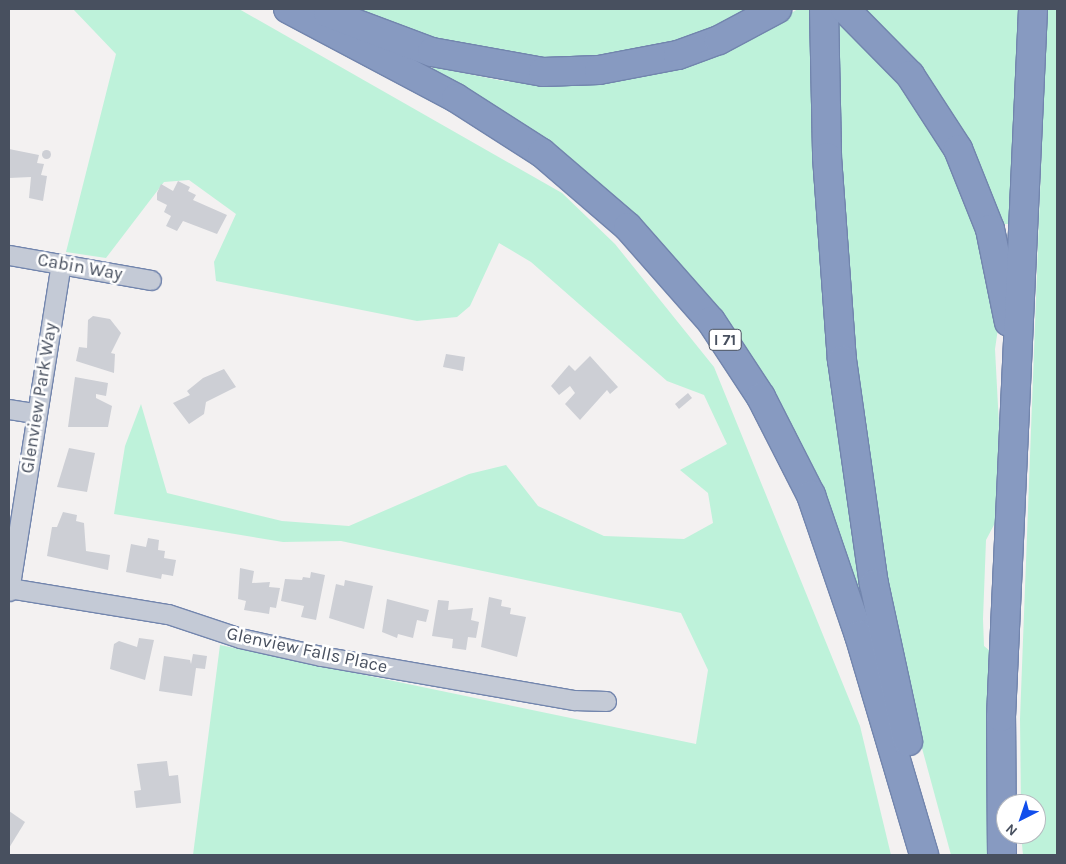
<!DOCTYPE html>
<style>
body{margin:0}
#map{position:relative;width:1066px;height:864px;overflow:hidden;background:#f3f1f1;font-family:Karla,sans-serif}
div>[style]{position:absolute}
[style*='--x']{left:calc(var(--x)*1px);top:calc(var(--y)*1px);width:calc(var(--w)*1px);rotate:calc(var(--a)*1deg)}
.green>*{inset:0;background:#bef2da}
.building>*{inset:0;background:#cdcfd5}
.round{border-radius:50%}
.roads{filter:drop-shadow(1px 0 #7285ad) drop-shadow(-1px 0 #7285ad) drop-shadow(0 1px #7285ad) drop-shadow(0 -1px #7285ad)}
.minor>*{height:19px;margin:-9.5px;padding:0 9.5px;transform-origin:9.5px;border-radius:9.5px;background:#c4cad6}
.highway>*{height:28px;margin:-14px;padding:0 14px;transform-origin:14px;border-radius:14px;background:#879ac1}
span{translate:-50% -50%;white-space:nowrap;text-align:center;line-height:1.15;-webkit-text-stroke:5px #fff;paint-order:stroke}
.shield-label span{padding:1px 4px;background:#fff;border:1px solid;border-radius:4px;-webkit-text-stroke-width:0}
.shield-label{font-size:16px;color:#48505f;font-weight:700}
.street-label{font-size:18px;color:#48505f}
.frame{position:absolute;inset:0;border:10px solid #48505f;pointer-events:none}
.north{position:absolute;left:996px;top:794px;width:50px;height:50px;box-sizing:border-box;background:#fff;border:1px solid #b6b9bf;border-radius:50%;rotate:221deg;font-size:14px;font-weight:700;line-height:20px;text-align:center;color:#48505f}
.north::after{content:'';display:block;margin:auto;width:18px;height:22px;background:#114eec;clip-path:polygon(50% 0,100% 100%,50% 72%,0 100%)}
</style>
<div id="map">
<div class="green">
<i style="clip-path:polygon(73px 9px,239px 9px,562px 193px,615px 244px,714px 367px,860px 726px,891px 855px,193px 855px,220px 645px,696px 744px,708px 670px,681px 613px,341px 541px,283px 542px,114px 514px,125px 446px,141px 404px,167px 493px,282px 521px,349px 526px,469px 474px,506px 465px,538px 506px,604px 536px,684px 539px,713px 523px,708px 493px,680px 470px,727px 444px,704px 395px,667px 381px,531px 262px,499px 243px,470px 306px,457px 317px,417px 321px,216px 281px,214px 262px,236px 214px,189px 180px,164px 182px,106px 258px,66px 252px,116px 54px)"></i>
<i style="clip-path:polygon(343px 9px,758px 9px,635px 59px,491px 58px)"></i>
<i style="clip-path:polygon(798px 9px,813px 9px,830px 357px,853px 534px,883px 674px,729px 328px,432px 70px,434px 67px,503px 81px,566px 85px,757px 33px)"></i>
<i style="clip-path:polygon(835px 9px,855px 27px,939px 134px,980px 232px,999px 322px,995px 349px,999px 425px,995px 523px,986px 540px,983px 619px,984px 646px,990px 651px,990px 855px,951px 855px,919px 737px,891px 604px,859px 401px,837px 127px,840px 45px,836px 43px)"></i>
<i style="clip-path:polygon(865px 9px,1026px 9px,1012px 224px,1003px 224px,944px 101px)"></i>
<i style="clip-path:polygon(1047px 9px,1057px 9px,1057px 855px,1023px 855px,1021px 834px,1036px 834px,1036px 804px,1021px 804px,1020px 719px)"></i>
</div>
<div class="building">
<i style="clip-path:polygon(9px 149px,39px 155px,37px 163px,44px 164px,41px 175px,47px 176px,43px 201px,29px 198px,31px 177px,9px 178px)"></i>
<i class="round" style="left:41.5px;top:149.5px;width:9px;height:9px"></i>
<i style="clip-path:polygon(178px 181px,190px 187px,188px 191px,196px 195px,193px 200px,227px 215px,217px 234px,183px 221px,177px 231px,166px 226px,171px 216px,164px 212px,167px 205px,157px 200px,157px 193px,161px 184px,173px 191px)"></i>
<i style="clip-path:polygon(93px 316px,110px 319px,121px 333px,111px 353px,115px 354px,114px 373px,76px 361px,79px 347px,87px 348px,88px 320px)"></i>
<i style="clip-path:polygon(446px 354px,465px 357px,463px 371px,443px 367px)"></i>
<i style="clip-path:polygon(590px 356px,618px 387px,610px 394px,607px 390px,580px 420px,565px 404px,575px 393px,570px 386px,559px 395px,551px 386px,569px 365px,575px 371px)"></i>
<i style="clip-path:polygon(224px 369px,236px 387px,206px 402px,204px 414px,189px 424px,173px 403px,190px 395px,187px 391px,203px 378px)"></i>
<i style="clip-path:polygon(75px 377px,108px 383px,106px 396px,96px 394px,96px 398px,112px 406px,108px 427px,68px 427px)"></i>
<i style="clip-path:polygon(688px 393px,692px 398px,679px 409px,675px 404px)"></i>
<i style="clip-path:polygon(69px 448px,95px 453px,87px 492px,57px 487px)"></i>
<i style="clip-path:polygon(63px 512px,77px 515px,76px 521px,84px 523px,86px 551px,110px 555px,108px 570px,47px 556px,52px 527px,57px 527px)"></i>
<i style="clip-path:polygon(148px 538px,159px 540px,158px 550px,165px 551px,164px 558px,176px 560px,173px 576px,162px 574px,161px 579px,126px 572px,131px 544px,146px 547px)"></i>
<i style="clip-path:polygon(240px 568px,254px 571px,252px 583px,270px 582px,269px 587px,280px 588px,276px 608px,270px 607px,269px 614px,244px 610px,246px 601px,238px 599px)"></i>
<i style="clip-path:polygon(311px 572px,325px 575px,316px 620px,301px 617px,304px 606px,281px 601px,285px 579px,302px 580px,303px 577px,310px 578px)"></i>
<i style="clip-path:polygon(345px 580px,373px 586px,364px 629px,329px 618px,336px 584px,344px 586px)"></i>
<i style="clip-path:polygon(489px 597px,502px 600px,501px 606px,511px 608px,510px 614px,526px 617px,517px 657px,481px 647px)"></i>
<i style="clip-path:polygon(387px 599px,429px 610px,426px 622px,417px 620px,413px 638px,398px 634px,397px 638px,382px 632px)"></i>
<i style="clip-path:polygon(438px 600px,449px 601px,448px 610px,473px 608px,471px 620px,479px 622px,476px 638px,468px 637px,466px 650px,452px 648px,453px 639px,432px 636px)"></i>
<i style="clip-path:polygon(139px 638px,154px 640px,145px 680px,110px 669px,114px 644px,119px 641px,137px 647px)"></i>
<i style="clip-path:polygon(193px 654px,207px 656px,205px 669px,196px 668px,192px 696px,159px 691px,164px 656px,190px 660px,191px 664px)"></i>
<i style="clip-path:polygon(167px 761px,169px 776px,178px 775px,181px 803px,136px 808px,134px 791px,141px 790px,137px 764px)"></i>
<i style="clip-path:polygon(9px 811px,25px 822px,9px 848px)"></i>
</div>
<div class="roads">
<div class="minor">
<i style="--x:9;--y:255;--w:144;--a:10"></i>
<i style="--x:9;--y:409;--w:26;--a:9"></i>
<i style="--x:9;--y:588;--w:161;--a:9.3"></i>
<i style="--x:168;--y:614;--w:76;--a:18.4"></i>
<i style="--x:240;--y:638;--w:83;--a:12.5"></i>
<i style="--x:321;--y:656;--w:257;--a:9.9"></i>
<i style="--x:574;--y:700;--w:32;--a:2"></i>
<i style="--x:9;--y:591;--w:331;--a:-81"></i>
</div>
<div class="highway">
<i style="--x:288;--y:9;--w:190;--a:27.9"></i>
<i style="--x:456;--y:98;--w:102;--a:32.6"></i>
<i style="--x:542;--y:153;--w:113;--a:40.7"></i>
<i style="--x:628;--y:227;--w:125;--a:48.6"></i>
<i style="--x:711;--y:321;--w:91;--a:56.7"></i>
<i style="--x:761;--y:397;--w:110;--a:63"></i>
<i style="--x:811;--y:495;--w:148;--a:71.1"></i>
<i style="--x:859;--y:635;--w:229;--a:73.5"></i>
<i style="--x:824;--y:9;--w:148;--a:88.8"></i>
<i style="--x:827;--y:157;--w:204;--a:85.8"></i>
<i style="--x:842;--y:360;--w:226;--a:81.9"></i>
<i style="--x:874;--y:584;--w:161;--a:77.8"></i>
<i style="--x:845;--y:9;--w:93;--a:45.4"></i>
<i style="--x:910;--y:75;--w:88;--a:57"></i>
<i style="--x:958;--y:149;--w:86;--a:68.2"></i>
<i style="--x:990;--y:229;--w:95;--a:78.5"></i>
<i style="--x:328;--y:13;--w:111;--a:20.6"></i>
<i style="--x:432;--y:52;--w:113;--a:10.2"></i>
<i style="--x:543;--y:72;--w:56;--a:-2"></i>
<i style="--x:599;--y:70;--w:80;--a:-10.8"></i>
<i style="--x:678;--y:55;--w:44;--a:-20.1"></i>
<i style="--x:719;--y:40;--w:66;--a:-28.1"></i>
<i style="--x:1002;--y:855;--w:138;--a:-90.4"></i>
<i style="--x:1001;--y:717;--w:709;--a:-87.41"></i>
</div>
</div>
<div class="shield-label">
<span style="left:725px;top:340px">I 71</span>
</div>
<div class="street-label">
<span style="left:80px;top:267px;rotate:10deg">Cabin Way</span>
<span style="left:39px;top:398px;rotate:-81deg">Glenview Park Way</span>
<span style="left:307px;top:650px;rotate:12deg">Glenview Falls Place</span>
</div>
<div class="frame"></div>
<div class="north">N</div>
</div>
